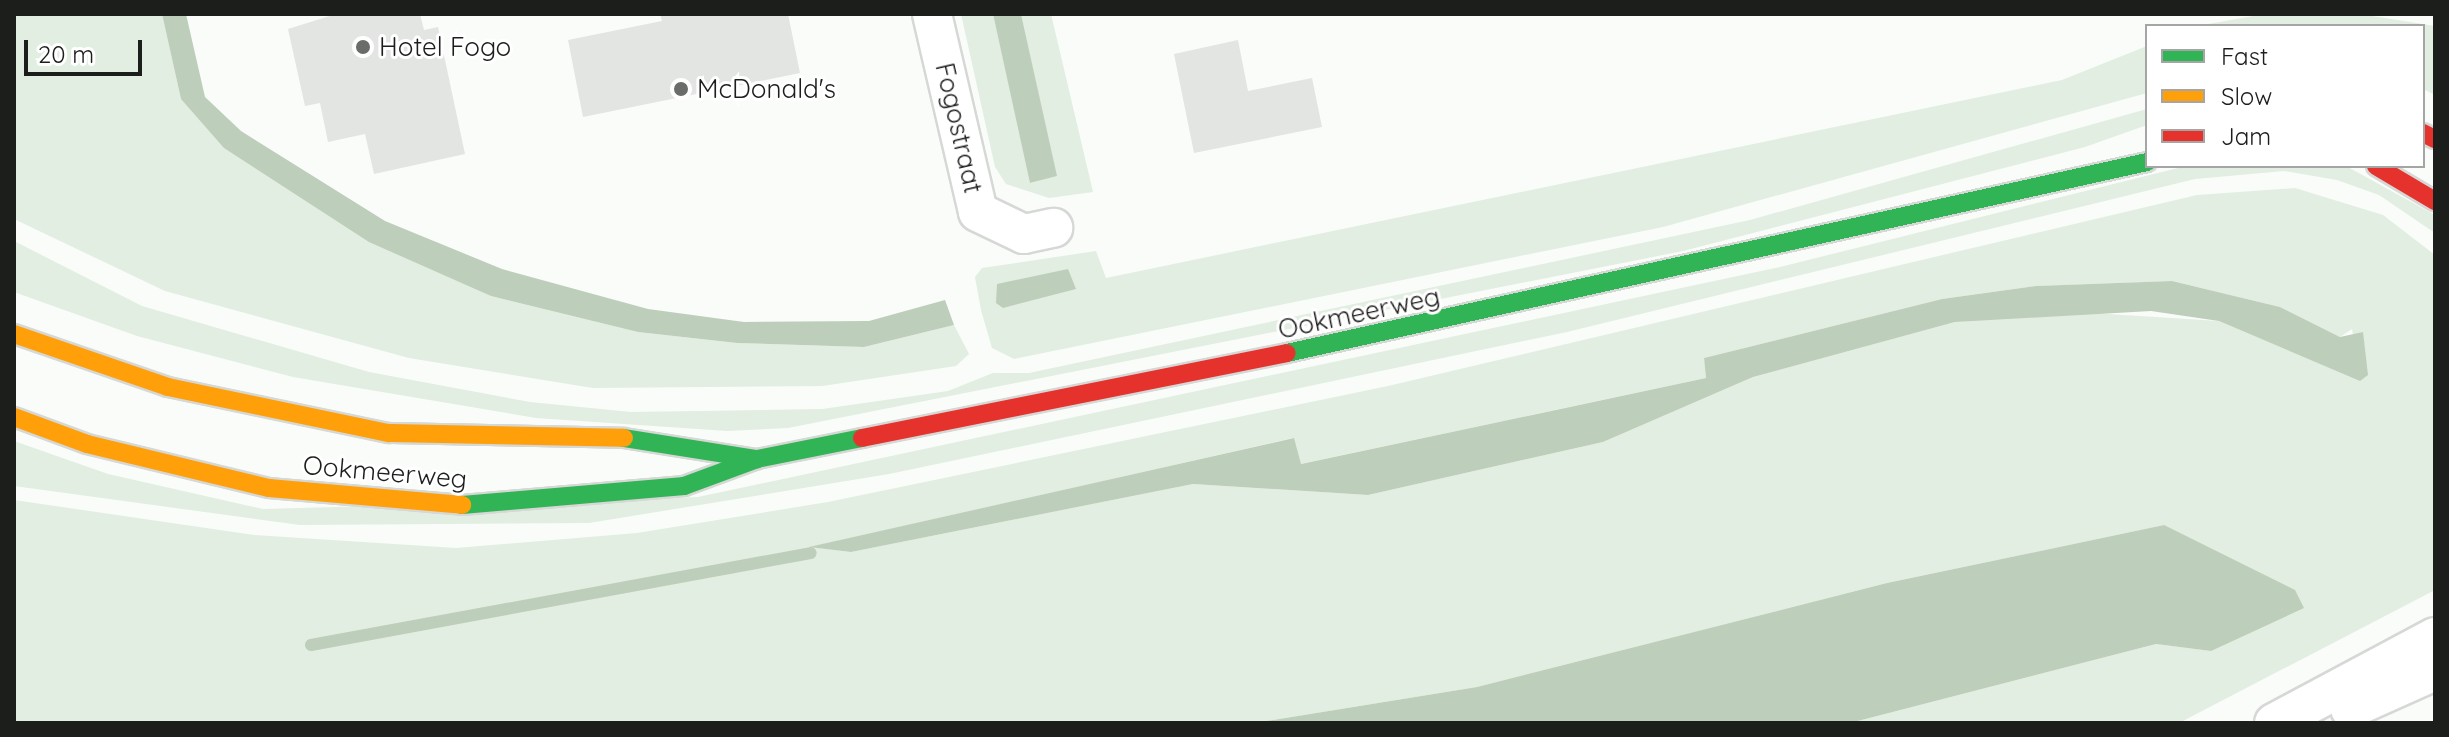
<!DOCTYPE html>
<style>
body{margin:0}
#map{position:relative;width:2449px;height:737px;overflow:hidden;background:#f9fcf8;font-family:Quicksand,sans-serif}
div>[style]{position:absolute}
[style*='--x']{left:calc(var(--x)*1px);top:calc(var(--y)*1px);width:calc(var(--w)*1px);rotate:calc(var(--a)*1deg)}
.green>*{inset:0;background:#e2eee1}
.water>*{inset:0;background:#bdcebb}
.stream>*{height:12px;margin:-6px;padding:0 6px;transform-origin:6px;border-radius:6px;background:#bdcebb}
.building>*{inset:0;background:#e2e5e2}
.roads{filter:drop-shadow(2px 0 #d6d8d6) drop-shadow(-2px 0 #d6d8d6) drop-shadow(0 2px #d6d8d6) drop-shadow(0 -2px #d6d8d6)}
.street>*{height:38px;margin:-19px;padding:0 19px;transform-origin:19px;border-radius:19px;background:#fefffe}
.fast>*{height:18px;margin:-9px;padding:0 9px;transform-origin:9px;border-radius:9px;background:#30b455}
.slow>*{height:18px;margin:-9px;padding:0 9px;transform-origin:9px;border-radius:9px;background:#ff9f0a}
.jam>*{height:18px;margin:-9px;padding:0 9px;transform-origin:9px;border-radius:9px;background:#e5322d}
.dots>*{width:22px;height:22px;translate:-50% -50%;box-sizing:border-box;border:4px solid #fff;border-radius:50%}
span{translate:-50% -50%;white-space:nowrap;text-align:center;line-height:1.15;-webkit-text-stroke:6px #fff;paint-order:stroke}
.poi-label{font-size:26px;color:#1c1e1c}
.left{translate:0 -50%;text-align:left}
.street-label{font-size:26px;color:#1c1e1c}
.frame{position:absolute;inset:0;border:16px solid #1c1e1c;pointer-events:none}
.legend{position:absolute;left:2145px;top:24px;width:280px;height:144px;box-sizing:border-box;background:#fff;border:2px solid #a4a5a4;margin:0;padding:10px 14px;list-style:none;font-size:24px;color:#1c1e1c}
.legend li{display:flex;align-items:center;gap:16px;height:40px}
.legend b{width:40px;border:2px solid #a4a5a4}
.scale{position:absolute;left:24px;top:40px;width:118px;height:36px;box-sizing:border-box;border:4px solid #1c1e1c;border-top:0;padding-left:10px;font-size:24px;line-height:28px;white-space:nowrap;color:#1c1e1c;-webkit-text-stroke:6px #fff;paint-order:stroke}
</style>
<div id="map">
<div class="green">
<i style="clip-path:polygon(14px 14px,162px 14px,181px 99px,491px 296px,638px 332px,737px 343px,864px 347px,954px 325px,969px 354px,956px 366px,822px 386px,593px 388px,409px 358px,165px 291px,14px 219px)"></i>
<i style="clip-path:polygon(961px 14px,993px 14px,1031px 183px,1056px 176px,1021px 14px,1051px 14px,1093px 192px,1049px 198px,1006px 184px,995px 167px)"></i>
<i style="clip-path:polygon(2265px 14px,2360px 14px,2435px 26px,2435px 95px,2423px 89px,2423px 26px,2197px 26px)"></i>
<i style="clip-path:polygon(2147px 46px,2147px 93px,1663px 227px,1014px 359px,992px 348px,981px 310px,975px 277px,982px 268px,1096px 251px,1106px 278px,2062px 80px)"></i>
<i style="clip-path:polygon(2147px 109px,2147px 125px,2085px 147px,1683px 251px,788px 428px,727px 431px,536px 418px,293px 377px,137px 336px,14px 292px,14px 241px,142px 306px,369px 372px,530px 402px,631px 412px,822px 409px,948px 391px,993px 373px,1029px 373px,1750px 220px)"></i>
<i style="clip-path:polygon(2186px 166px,2346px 166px,2435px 215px,2435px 233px,2379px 195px,2337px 180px,2284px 171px,2195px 179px,1567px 332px,889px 474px,589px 523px,300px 525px,14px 486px,14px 441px,108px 474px,263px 509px,698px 497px,1780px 267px)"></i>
<i style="clip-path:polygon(evenodd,2295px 188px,2383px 215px,2435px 255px,2435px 590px,2179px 723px,1850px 723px,2156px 644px,2211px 651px,2164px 525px,1887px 583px,1477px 687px,1254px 723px,14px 723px,14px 500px,254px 535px,456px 548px,637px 533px,828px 502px,1388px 386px,2197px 195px,2295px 188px,2172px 281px,2280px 307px,2340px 337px,2352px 329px,2360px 380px,2219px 321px,2076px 312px,1955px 322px,1753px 377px,1603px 442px,1368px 495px,1193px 484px,851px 552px,811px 547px,1293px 438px,1300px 464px,1706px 378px,1704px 358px,1942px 299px,2036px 286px,2172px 281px)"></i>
</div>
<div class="water">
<i style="clip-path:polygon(162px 14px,186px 14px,205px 97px,241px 131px,385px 221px,502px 269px,648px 309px,744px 322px,869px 321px,945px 300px,954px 325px,864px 347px,737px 343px,638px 332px,491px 296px,369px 242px,224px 148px,181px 99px)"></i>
<i style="clip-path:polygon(993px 14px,1021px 14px,1057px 176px,1030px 183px)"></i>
<i style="clip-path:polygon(1068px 269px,1076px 289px,1003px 308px,996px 303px,997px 284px)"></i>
<i style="clip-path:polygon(2172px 281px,2280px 307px,2340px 337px,2363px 332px,2368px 375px,2360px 381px,2219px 321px,2151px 311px,1955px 322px,1753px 377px,1603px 442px,1368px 495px,1193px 484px,851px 552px,809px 547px,1294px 438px,1301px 464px,1706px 378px,1704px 358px,1942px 299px,2036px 286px)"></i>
<i style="clip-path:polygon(2164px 525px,2295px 590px,2304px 608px,2211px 651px,2156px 644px,1850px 723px,1254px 723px,1477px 687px,1887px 583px)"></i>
</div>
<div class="stream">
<i style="--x:311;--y:645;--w:508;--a:-10.43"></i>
</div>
<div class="building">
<i style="clip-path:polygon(336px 14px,420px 14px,424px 30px,438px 27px,465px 154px,374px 174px,365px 134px,328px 142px,320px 103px,305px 106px,288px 29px)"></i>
<i style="clip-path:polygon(660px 14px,788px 14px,800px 73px,583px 117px,568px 40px,662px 21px)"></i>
<i style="clip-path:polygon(1238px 40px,1248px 91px,1312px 78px,1322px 127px,1194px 153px,1174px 54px)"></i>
</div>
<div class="roads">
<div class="street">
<i style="--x:932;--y:14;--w:203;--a:76.9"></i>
<i style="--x:978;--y:212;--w:51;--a:25.6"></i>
<i style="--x:1024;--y:234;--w:30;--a:-12"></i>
<i style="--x:2350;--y:709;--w:93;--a:-24.1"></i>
<i style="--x:2274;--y:723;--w:183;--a:-28.1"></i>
</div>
<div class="fast">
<i style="--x:1287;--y:353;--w:881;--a:-12.52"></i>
<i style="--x:624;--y:438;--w:135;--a:9"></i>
<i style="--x:462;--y:505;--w:223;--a:-4.9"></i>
<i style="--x:684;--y:486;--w:78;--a:-20.3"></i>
<i style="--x:757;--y:459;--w:107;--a:-11.3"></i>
</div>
<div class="slow">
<i style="--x:14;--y:334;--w:163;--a:19"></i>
<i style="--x:168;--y:387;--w:226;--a:11.8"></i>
<i style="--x:389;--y:433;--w:235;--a:1.2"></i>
<i style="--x:14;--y:417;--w:78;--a:20.3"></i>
<i style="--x:87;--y:444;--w:187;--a:13.6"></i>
<i style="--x:269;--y:488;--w:194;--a:5"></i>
</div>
<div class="jam">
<i style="--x:2423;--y:133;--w:13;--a:27"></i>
<i style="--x:2376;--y:166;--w:69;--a:30.7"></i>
<i style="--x:862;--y:438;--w:433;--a:-11.3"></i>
</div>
</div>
<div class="dots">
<i style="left:363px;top:47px;background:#696c69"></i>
<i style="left:681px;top:89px;background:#696c69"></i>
</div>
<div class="poi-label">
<span class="left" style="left:379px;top:47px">Hotel Fogo</span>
<span class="left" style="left:697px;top:89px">McDonald's</span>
</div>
<div class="street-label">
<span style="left:959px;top:128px;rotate:77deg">Fogostraat</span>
<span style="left:1359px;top:313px;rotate:-12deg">Ookmeerweg</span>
<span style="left:385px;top:472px;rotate:5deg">Ookmeerweg</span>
</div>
<div class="frame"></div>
<ul class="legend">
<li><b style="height:10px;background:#30b455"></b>Fast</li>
<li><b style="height:10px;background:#ff9f0a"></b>Slow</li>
<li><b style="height:10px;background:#e5322d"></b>Jam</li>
</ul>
<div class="scale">20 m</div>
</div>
